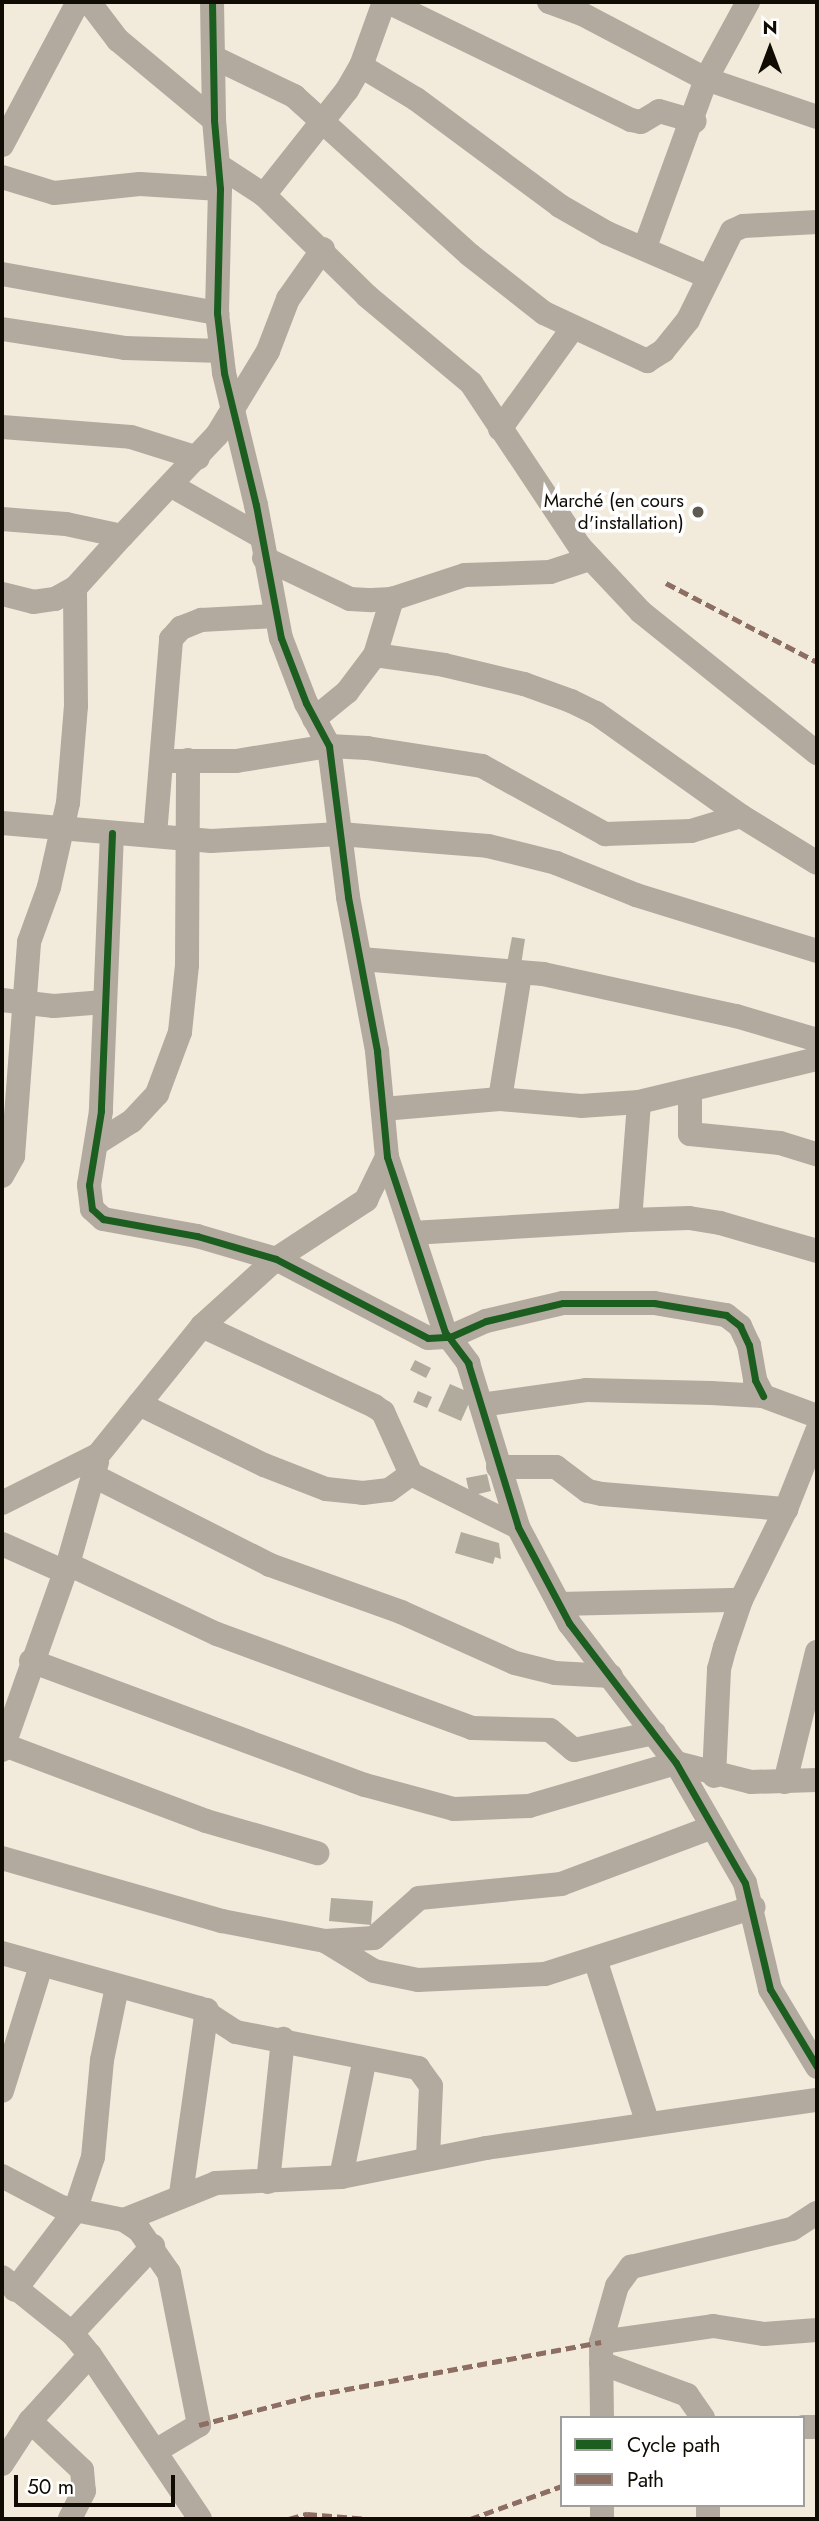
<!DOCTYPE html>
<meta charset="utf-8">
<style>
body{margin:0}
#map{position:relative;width:819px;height:2521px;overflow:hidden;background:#f2ebdb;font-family:Jost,sans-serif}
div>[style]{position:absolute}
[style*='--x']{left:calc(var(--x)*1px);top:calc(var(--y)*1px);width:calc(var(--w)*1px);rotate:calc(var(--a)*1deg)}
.building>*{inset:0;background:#b1ab9e}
.minor>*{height:24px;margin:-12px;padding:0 12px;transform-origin:12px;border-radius:12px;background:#b3aa9f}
.quiet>*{height:5px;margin-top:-2.5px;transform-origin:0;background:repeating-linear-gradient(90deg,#8d6e63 0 10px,transparent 0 15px)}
.cycleway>*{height:7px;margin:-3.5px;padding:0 3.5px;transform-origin:3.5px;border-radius:3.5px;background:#1b5e20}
.dots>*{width:19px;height:19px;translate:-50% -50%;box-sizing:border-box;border:4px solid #fff;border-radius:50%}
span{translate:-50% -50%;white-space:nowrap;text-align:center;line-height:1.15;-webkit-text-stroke:7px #fff;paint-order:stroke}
.poi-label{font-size:19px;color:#100c04}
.right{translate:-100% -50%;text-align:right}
.frame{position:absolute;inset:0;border:4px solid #100c04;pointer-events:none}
.legend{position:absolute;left:560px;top:2416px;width:245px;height:91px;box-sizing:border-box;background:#fff;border:2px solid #9f9e9b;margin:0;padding:9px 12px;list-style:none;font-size:21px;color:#100c04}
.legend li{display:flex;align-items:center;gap:14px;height:35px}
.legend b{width:35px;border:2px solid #9f9e9b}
.north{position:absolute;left:735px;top:14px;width:70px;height:70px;-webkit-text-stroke:5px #fff;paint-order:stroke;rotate:0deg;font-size:19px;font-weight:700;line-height:28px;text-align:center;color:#100c04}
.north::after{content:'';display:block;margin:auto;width:24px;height:32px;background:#100c04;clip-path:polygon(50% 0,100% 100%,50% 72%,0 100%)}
.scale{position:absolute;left:14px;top:2475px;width:161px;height:32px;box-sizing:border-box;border:4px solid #100c04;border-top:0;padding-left:9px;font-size:21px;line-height:24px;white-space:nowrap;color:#100c04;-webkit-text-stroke:5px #fff;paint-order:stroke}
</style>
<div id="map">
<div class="building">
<i style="clip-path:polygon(512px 937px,525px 939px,521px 965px,507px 963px)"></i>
<i style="clip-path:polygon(415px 1360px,431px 1368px,426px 1378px,410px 1370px)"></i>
<i style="clip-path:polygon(450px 1384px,473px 1394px,461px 1421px,438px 1411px)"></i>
<i style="clip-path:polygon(418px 1391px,432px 1397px,427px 1408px,413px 1402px)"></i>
<i style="clip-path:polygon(487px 1474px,491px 1491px,470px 1496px,466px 1478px)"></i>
<i style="clip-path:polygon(461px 1532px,499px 1543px,501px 1559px,495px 1557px,493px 1564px,455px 1553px)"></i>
<i style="clip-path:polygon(331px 1898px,373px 1901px,371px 1925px,329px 1921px)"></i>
</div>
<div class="minor">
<i style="--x:89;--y:2;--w:48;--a:52.7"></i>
<i style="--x:118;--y:40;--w:125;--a:39.8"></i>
<i style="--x:212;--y:2;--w:118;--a:89"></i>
<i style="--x:214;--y:120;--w:69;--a:85"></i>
<i style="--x:220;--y:189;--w:124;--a:91.4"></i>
<i style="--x:217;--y:313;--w:60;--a:83.3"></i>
<i style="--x:224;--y:373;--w:136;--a:76.4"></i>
<i style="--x:256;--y:505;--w:135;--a:79.4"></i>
<i style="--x:281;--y:638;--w:70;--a:69"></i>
<i style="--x:306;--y:703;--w:49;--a:61.9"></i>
<i style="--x:329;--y:746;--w:152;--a:82.8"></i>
<i style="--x:348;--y:897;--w:157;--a:79.3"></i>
<i style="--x:377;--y:1051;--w:106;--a:84.6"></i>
<i style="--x:387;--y:1157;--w:184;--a:71.7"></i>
<i style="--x:445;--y:1332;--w:39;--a:53"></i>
<i style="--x:468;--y:1363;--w:171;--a:73"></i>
<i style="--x:518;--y:1527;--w:109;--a:62"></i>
<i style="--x:569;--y:1623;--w:176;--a:52.6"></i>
<i style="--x:676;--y:1763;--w:138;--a:60.1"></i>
<i style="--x:745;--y:1883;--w:109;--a:76.7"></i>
<i style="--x:770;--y:1989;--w:91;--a:58.9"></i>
<i style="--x:388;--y:2;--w:270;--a:25.9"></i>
<i style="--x:631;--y:120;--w:10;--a:11"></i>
<i style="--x:641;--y:122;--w:21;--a:-31"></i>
<i style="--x:659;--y:111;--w:37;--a:16"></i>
<i style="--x:549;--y:2;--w:35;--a:20"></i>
<i style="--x:582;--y:14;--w:140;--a:27.7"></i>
<i style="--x:706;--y:79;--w:117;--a:18.9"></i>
<i style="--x:215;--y:58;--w:88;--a:25.7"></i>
<i style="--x:294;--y:96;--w:237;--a:42.1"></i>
<i style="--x:470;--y:255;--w:94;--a:38.1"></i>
<i style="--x:544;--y:313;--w:114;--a:25"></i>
<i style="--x:647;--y:361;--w:19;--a:-32"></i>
<i style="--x:663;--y:351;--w:40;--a:-51"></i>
<i style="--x:688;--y:320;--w:99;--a:-63.7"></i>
<i style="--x:732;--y:231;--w:12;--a:-24"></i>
<i style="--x:743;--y:226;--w:74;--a:-3.1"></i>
<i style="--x:361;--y:66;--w:64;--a:31"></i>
<i style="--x:416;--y:99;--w:179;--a:36.6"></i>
<i style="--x:560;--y:206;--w:54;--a:29.9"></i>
<i style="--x:607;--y:233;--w:110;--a:23.5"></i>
<i style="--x:2;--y:145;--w:162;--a:-62"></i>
<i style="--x:218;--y:165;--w:55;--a:33.1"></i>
<i style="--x:264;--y:195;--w:144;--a:44.4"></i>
<i style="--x:367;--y:296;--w:136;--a:39.9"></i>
<i style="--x:471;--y:383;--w:197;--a:56.4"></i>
<i style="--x:580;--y:547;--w:89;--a:46.8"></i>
<i style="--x:641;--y:612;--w:226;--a:38.7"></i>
<i style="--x:2;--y:177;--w:54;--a:17.1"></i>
<i style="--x:54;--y:193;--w:86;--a:-6"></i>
<i style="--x:140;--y:184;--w:80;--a:3.6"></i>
<i style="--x:264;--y:195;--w:134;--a:-51.7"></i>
<i style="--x:347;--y:90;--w:28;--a:-60"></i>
<i style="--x:361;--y:66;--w:68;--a:-70.2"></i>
<i style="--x:645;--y:247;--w:179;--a:-70"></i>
<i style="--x:706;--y:79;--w:88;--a:-61.4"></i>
<i style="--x:2;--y:274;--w:219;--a:10.3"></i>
<i style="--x:2;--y:329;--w:124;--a:8.8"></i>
<i style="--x:125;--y:348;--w:96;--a:1.8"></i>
<i style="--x:2;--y:427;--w:129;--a:4.4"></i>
<i style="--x:131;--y:437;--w:70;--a:17.4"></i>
<i style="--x:500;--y:429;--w:123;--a:-54.2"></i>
<i style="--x:172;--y:486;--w:103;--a:29.5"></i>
<i style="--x:2;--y:519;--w:64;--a:4.5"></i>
<i style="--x:66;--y:524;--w:57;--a:12.1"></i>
<i style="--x:122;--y:536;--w:139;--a:-46.8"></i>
<i style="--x:217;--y:435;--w:98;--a:-58.7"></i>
<i style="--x:268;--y:351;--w:56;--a:-69"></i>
<i style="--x:288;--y:299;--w:61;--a:-55"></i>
<i style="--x:264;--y:558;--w:95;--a:25.5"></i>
<i style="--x:350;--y:599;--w:22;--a:3"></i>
<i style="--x:372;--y:600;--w:20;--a:-3"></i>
<i style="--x:392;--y:599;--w:77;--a:-18.2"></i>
<i style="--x:465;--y:575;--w:85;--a:-2"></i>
<i style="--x:550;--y:572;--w:41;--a:-18.4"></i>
<i style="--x:2;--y:594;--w:32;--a:14"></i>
<i style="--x:33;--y:602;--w:22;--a:-8"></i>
<i style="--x:55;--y:599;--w:23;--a:-29"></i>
<i style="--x:75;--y:588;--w:70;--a:-47.9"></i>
<i style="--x:375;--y:655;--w:70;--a:8.2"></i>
<i style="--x:444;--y:665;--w:82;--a:13.4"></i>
<i style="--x:524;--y:684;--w:50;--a:19.9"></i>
<i style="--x:571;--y:701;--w:28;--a:26"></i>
<i style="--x:596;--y:713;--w:178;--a:35.4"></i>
<i style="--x:741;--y:816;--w:89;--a:31.7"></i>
<i style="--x:314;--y:719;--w:43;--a:-39.3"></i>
<i style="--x:347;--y:692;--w:46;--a:-52.9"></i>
<i style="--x:375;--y:655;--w:59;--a:-73.1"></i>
<i style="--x:163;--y:761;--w:73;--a:0"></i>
<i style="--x:236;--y:761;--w:94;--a:-9.2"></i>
<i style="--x:329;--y:746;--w:38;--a:3"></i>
<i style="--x:367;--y:748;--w:116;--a:8.9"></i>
<i style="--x:482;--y:766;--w:141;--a:28.9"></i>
<i style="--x:605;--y:834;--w:86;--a:-2"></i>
<i style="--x:691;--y:831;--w:52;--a:-16.7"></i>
<i style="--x:2;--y:823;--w:210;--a:4.9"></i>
<i style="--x:211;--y:841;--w:129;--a:-3.1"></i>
<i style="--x:340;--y:834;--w:148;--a:4.6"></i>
<i style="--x:488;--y:846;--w:70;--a:14"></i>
<i style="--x:556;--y:863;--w:86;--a:21.8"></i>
<i style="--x:636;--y:895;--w:189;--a:17.2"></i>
<i style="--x:112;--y:833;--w:278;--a:92.3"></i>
<i style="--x:101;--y:1111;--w:75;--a:99.2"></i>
<i style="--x:89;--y:1185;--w:24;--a:83"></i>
<i style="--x:92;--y:1209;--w:15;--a:42"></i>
<i style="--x:103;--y:1219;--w:96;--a:10.3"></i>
<i style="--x:197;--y:1236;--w:82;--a:16.2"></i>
<i style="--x:276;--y:1259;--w:171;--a:27.5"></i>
<i style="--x:428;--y:1338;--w:22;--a:-3"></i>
<i style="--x:450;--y:1337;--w:39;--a:-24"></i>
<i style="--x:486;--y:1321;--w:79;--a:-13.2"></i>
<i style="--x:563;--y:1303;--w:91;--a:0"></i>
<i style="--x:654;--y:1303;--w:73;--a:9.5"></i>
<i style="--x:726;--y:1315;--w:18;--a:38"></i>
<i style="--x:740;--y:1326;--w:21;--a:65"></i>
<i style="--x:749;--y:1345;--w:36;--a:80"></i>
<i style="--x:755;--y:1380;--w:18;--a:63"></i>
<i style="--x:155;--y:835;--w:197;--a:-85.3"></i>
<i style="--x:171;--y:639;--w:15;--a:-48"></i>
<i style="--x:181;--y:628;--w:22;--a:-22"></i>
<i style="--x:201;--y:620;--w:75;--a:-3.1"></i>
<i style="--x:361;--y:959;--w:183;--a:4.7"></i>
<i style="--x:543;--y:974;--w:198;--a:12.3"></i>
<i style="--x:736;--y:1016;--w:84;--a:16.5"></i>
<i style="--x:2;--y:1000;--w:52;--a:6.6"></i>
<i style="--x:54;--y:1006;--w:50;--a:-4.6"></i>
<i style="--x:690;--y:1092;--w:42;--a:90"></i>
<i style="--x:690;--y:1134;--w:90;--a:5.7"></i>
<i style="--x:780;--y:1143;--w:39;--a:17"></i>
<i style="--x:500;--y:1099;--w:127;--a:-80.9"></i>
<i style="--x:383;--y:1109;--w:117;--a:-4.9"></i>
<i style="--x:500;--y:1099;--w:81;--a:4.9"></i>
<i style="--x:581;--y:1106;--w:58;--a:-3.9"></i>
<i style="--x:639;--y:1102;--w:183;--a:-13.6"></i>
<i style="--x:97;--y:1143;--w:41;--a:-32.2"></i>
<i style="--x:132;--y:1121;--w:37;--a:-47"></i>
<i style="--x:157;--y:1094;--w:66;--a:-69.6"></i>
<i style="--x:180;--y:1032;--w:67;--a:-84"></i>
<i style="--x:187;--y:965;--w:205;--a:-89.7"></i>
<i style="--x:2;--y:1176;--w:23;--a:-61"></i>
<i style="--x:13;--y:1156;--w:215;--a:-85.7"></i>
<i style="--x:29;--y:942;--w:59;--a:-70"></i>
<i style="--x:49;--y:887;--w:86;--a:-77.3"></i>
<i style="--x:68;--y:803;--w:97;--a:-85.3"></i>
<i style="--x:76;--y:706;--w:118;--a:-90.5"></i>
<i style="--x:630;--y:1220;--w:59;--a:-1.9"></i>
<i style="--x:689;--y:1218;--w:31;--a:9"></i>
<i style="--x:720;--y:1223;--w:101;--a:16.1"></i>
<i style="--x:412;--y:1233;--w:218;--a:-3.4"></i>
<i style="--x:630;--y:1220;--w:118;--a:-85.6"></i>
<i style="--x:202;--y:1326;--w:190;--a:24.9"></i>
<i style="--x:374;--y:1406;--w:11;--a:34"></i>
<i style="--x:383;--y:1412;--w:68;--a:65.7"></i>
<i style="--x:411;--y:1474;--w:119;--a:26.4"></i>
<i style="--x:139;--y:1404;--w:139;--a:26"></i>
<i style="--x:264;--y:1465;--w:66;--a:21.2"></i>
<i style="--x:326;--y:1489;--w:37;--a:6"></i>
<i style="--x:363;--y:1493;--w:26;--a:-7"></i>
<i style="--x:389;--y:1490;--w:27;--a:-36"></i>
<i style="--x:481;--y:1405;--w:106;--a:-8.1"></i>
<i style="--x:586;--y:1390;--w:125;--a:1.4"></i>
<i style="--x:711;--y:1393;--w:52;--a:3.3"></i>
<i style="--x:763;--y:1396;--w:58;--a:20.3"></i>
<i style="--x:498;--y:1467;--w:58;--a:0"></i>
<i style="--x:556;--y:1467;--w:40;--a:37"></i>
<i style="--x:588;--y:1491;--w:14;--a:12"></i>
<i style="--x:602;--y:1494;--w:185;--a:4.7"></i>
<i style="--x:96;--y:1477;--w:195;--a:26.8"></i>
<i style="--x:270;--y:1565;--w:139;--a:19.7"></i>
<i style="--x:401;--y:1612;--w:125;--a:24.1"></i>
<i style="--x:515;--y:1663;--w:41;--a:14"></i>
<i style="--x:555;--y:1673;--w:56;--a:3.1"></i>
<i style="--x:2;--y:1503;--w:107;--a:-26.6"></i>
<i style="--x:98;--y:1455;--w:166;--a:-51.1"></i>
<i style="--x:202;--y:1326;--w:100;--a:-42.2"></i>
<i style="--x:276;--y:1259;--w:108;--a:-33.2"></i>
<i style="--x:366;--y:1200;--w:48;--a:-64"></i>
<i style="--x:2;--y:1544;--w:69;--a:24"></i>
<i style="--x:68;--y:1564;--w:165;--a:25.2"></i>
<i style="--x:217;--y:1634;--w:272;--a:20.2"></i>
<i style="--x:472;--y:1728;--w:78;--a:1.5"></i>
<i style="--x:550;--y:1730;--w:31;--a:40"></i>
<i style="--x:574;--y:1750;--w:82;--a:-12"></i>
<i style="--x:559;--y:1604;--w:182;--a:-1.3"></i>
<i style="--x:31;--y:1661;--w:356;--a:20.4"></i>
<i style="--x:365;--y:1785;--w:92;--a:15.1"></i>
<i style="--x:454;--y:1809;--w:75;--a:-2.3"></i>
<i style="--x:529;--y:1806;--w:153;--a:-16.3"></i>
<i style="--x:676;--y:1763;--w:77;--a:14.2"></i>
<i style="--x:751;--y:1782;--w:66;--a:-1.7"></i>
<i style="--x:4;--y:1745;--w:216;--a:20.6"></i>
<i style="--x:206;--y:1821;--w:116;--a:16.1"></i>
<i style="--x:2;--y:1750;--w:197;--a:-70.5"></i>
<i style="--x:68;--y:1564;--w:106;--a:-74.1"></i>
<i style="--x:714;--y:1776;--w:107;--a:-87.3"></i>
<i style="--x:719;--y:1669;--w:23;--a:-75"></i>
<i style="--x:725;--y:1647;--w:50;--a:-71.2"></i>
<i style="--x:741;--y:1600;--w:102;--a:-63.7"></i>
<i style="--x:786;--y:1509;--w:84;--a:-68.3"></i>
<i style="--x:785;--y:1782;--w:134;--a:-76.2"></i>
<i style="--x:2;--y:1858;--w:229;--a:16"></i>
<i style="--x:222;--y:1921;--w:105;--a:11"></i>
<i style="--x:325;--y:1941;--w:57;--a:31.5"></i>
<i style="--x:374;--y:1971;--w:45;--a:11.6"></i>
<i style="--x:418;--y:1980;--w:127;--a:-2.7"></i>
<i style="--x:545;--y:1974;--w:219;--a:-17.8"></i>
<i style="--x:325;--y:1941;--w:49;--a:-3.5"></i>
<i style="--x:374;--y:1938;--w:60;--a:-41.6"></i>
<i style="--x:419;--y:1898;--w:143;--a:-5.6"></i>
<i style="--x:561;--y:1884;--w:162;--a:-20.6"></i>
<i style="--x:2;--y:1953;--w:205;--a:15.6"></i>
<i style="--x:199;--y:2008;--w:44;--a:33"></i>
<i style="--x:236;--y:2032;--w:186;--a:11.2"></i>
<i style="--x:418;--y:2068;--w:22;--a:54"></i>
<i style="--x:431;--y:2086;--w:73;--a:92.4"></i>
<i style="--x:595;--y:1959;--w:173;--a:72.2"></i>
<i style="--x:2;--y:2091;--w:131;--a:-72.7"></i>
<i style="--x:2;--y:2176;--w:67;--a:27.7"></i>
<i style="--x:61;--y:2207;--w:64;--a:11.7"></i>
<i style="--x:124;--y:2220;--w:99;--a:-21.9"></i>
<i style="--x:216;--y:2183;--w:125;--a:-2.7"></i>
<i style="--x:341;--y:2177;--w:148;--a:-11.3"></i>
<i style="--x:486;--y:2148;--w:334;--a:-8.3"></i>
<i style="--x:341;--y:2177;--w:121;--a:-78.6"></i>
<i style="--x:268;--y:2182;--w:144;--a:-84"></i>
<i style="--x:181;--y:2194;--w:186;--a:-82"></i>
<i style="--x:124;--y:2220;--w:18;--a:34"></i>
<i style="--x:139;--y:2230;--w:52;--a:55.1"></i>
<i style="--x:169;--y:2273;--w:155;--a:78.8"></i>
<i style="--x:199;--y:2425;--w:49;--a:149.2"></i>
<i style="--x:2;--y:2277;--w:90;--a:38.7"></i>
<i style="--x:72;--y:2333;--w:28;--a:51"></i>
<i style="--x:90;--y:2355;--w:197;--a:56.1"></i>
<i style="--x:15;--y:2290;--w:99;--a:-52.8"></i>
<i style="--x:75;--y:2211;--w:57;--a:-71.6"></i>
<i style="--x:93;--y:2157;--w:97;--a:-84.7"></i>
<i style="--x:102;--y:2060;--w:75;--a:-78.4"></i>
<i style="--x:72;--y:2333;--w:119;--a:-47"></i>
<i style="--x:601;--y:2342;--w:113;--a:-8.1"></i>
<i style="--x:713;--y:2326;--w:52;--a:8.9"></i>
<i style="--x:764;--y:2334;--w:53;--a:-4.3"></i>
<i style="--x:601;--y:2363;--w:92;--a:20.4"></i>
<i style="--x:687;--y:2395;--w:28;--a:55"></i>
<i style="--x:602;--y:2418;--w:76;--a:-90.8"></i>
<i style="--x:601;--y:2342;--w:58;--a:-74.1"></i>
<i style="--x:617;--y:2286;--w:24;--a:-54"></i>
<i style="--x:631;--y:2267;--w:165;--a:-13.3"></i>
<i style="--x:792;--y:2229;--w:30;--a:-33"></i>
<i style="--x:30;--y:2421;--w:71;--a:43.3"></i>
<i style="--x:82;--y:2470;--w:21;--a:85"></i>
<i style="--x:84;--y:2491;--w:31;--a:117"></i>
<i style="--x:803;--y:2427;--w:14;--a:0"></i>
<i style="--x:2;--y:2464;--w:51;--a:-56.9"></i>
<i style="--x:30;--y:2421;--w:89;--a:-47.7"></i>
<i style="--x:708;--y:2505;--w:14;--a:90"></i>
<i style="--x:602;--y:2519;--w:14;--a:-90"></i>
</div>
<div class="quiet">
<i style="--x:666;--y:583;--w:170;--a:27.6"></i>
<i style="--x:199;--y:2425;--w:120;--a:-14.5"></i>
<i style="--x:315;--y:2395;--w:291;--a:-10.5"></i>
<i style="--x:289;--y:2519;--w:19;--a:-16"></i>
<i style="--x:307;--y:2514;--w:61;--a:4.7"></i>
<i style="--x:470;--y:2519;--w:98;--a:-19.7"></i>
</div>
<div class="cycleway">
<i style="--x:212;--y:2;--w:118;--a:89"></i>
<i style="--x:214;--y:120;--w:69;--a:85"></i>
<i style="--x:220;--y:189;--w:124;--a:91.4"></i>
<i style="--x:217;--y:313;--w:60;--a:83.3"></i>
<i style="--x:224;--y:373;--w:136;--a:76.4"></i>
<i style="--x:256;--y:505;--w:135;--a:79.4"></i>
<i style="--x:281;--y:638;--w:70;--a:69"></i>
<i style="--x:306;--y:703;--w:49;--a:61.9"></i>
<i style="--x:329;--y:746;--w:152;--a:82.8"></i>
<i style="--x:348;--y:897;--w:157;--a:79.3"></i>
<i style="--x:377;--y:1051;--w:106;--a:84.6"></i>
<i style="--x:387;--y:1157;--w:184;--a:71.7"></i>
<i style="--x:445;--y:1332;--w:39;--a:53"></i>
<i style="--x:468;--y:1363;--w:171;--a:73"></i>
<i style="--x:518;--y:1527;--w:109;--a:62"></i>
<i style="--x:569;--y:1623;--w:176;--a:52.6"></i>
<i style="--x:676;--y:1763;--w:138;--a:60.1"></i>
<i style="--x:745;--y:1883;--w:109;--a:76.7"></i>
<i style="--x:770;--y:1989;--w:91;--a:58.9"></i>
<i style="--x:112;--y:833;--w:278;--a:92.3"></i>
<i style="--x:101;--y:1111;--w:75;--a:99.2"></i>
<i style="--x:89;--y:1185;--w:24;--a:83"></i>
<i style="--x:92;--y:1209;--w:15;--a:42"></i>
<i style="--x:103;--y:1219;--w:96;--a:10.3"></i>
<i style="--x:197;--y:1236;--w:82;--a:16.2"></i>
<i style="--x:276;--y:1259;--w:171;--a:27.5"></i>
<i style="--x:428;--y:1338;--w:22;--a:-3"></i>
<i style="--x:450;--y:1337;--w:39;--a:-24"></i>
<i style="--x:486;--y:1321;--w:79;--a:-13.2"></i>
<i style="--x:563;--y:1303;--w:91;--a:0"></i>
<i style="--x:654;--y:1303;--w:73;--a:9.5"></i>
<i style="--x:726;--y:1315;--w:18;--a:38"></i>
<i style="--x:740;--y:1326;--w:21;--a:65"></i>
<i style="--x:749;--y:1345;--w:36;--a:80"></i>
<i style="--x:755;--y:1380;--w:18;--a:63"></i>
</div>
<div class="dots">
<i style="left:698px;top:512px;background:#5f5a4f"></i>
</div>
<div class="poi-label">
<span class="right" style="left:684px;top:512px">Marché (en cours<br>d'installation)</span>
</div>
<div class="frame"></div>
<ul class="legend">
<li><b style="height:9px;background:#1b5e20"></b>Cycle path</li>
<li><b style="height:9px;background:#8d6e63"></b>Path</li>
</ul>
<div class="north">N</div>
<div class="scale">50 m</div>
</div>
